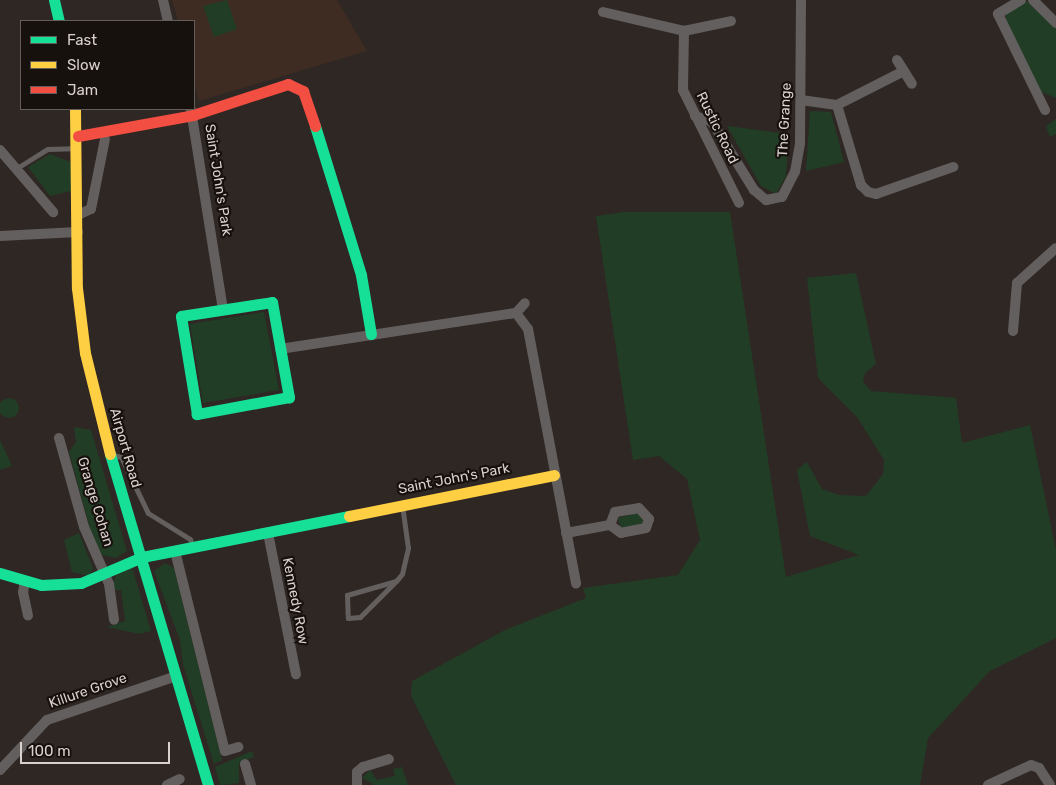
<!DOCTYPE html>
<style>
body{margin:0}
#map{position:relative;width:1056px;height:785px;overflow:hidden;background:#2f2724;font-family:Rubik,sans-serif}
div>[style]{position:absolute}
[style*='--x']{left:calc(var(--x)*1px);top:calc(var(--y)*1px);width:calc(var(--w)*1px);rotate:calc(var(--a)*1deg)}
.built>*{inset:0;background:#3e2c22}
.green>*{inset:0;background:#223d25}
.round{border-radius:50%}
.lane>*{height:5px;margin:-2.5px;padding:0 2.5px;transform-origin:2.5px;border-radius:2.5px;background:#635f5e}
.street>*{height:10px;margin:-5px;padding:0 5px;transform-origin:5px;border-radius:5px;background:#635f5e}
.fast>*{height:11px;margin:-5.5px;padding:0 5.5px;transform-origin:5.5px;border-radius:5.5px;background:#16e098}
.slow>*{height:11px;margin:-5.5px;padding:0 5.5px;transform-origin:5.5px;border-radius:5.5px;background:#ffcf43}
.jam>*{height:11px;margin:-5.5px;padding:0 5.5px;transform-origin:5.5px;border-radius:5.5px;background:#f24e42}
span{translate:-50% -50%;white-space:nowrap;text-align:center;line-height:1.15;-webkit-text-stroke:4.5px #17110e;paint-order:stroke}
.street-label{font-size:14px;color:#dad0cc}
.legend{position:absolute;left:20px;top:20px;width:175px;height:90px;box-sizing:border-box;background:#17110e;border:1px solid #655d5a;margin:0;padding:6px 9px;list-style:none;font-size:15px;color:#dad0cc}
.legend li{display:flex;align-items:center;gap:10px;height:25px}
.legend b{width:25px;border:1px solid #655d5a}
.scale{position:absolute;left:20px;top:742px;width:150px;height:22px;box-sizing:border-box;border:2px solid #dad0cc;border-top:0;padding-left:6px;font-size:15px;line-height:18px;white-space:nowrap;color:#dad0cc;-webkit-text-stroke:4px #17110e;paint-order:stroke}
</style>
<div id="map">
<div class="built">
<i style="clip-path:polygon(172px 0,337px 0,367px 51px,199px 101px,194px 80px,194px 21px,178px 21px)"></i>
</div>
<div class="green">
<i style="clip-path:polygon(227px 0,237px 29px,214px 37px,203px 6px)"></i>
<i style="clip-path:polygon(1027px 1px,1056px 29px,1056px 98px,1041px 92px,1006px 22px,1006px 14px)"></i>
<i style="clip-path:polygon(810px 111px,831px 112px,844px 162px,806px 171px)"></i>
<i style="clip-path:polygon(1056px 119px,1056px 134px,1050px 137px,1046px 126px)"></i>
<i style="clip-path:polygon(727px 126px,789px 134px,786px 176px,776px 194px,761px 186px)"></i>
<i style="clip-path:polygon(50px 154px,71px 162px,71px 191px,50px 196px,28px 167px)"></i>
<i style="clip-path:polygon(625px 212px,730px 212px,786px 577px,859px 555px,810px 536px,797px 470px,807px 462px,822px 489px,839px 495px,866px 496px,883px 474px,884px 460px,857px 417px,818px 378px,807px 278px,856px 273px,876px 364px,865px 373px,863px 382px,871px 391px,956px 398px,962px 443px,1030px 425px,1056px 550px,1056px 638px,990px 671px,928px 738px,920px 785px,456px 785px,411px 696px,412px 681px,505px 630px,586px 598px,583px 588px,678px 575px,700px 540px,687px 479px,659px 456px,633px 460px,596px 216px)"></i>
<i style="clip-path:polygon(264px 312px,279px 390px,203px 403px,190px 324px)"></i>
<i class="round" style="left:-1px;top:398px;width:20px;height:20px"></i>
<i style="clip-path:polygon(74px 427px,91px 430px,127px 551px,116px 558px,102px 555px,92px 536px,69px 452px,76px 442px)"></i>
<i style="clip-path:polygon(0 440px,12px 466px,0 470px)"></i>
<i style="clip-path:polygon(641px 512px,644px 523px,621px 529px,618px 518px)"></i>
<i style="clip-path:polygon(79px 533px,93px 568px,89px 576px,72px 572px,64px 540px)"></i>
<i style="clip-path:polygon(165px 563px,174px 568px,222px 760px,214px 764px,183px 665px,180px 640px,154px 571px)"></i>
<i style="clip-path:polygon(132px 567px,151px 631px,139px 634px,107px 627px,125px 621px,121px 590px,114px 590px,114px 581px,117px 574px)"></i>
<i style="clip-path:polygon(252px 751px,254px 757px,239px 763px,239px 783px,220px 785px,215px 767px)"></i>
<i style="clip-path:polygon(402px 767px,408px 785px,375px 785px,362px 778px,370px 770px,377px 780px,395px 776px,393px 769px)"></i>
</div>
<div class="lane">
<i style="--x:17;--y:168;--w:36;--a:-32"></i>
<i style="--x:48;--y:149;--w:25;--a:-2"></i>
<i style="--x:113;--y:455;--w:8;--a:14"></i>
<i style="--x:121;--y:457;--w:62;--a:64.3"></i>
<i style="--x:148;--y:513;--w:49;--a:31.8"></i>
<i style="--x:190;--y:539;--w:6;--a:72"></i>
<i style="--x:396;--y:581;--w:51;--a:164.1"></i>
<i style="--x:347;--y:595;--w:23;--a:88"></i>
<i style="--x:348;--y:618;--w:12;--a:-5"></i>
<i style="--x:360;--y:617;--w:51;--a:-45"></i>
<i style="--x:396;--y:581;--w:9;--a:-49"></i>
<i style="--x:402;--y:574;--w:27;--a:-77"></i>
<i style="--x:408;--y:548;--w:43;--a:-97.9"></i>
</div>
<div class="street">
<i style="--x:163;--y:0;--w:22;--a:77"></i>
<i style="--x:1021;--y:0;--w:27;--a:149"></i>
<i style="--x:998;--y:14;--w:107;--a:63.9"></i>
<i style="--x:1033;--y:0;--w:33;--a:45"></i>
<i style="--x:603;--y:12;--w:83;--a:13.2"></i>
<i style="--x:684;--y:31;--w:48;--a:-12"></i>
<i style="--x:684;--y:31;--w:59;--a:91"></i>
<i style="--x:683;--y:90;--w:126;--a:63.6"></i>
<i style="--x:897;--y:60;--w:28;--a:58"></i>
<i style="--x:801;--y:100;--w:36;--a:8"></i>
<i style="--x:837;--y:105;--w:84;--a:73.3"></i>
<i style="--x:861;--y:185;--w:10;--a:45"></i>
<i style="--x:868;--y:192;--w:8;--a:14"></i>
<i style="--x:876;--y:194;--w:82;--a:-19.3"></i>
<i style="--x:837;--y:105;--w:75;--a:-26.9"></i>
<i style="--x:191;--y:110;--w:202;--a:80.9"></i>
<i style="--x:695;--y:116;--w:18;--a:19"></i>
<i style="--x:712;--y:122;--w:80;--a:58.3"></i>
<i style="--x:754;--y:190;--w:16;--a:40"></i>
<i style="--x:766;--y:200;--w:16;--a:-11"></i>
<i style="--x:782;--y:197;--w:28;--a:-63"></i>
<i style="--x:795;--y:172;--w:29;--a:-80"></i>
<i style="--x:800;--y:143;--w:143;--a:-89.6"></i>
<i style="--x:0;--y:150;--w:82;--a:49.5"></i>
<i style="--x:78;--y:215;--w:14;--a:-25"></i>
<i style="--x:91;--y:209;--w:71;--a:-78.7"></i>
<i style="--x:0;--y:236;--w:78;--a:-2.9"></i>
<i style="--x:516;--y:313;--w:20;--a:53"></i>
<i style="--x:528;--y:329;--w:259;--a:79.3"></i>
<i style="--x:1013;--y:331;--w:48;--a:-85.2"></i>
<i style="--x:1017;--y:283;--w:52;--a:-41.9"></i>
<i style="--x:280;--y:349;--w:239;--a:-8.7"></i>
<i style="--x:516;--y:313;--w:13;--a:-48"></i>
<i style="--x:59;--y:438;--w:92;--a:74.3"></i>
<i style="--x:84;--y:527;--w:62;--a:66.3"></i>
<i style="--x:109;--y:584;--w:36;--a:82"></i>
<i style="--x:268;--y:533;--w:144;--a:78.8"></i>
<i style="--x:566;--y:533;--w:45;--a:-10.3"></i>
<i style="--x:610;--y:525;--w:14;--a:-69"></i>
<i style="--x:615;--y:512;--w:24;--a:-9"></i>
<i style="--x:639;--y:508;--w:15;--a:48"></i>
<i style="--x:649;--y:519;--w:9;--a:108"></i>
<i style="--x:646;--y:528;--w:25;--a:169"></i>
<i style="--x:621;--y:533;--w:14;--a:-144"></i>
<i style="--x:175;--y:551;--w:206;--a:76"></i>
<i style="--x:225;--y:751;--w:14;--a:-17"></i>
<i style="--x:25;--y:581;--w:11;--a:100"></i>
<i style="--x:23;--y:592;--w:24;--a:78"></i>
<i style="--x:245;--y:764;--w:22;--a:74"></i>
<i style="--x:0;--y:770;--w:69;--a:-46.8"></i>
<i style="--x:47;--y:720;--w:136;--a:-18.8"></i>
<i style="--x:167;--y:785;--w:14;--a:-25"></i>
<i style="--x:357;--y:785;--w:13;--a:-90"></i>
<i style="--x:357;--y:772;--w:8;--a:-40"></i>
<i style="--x:363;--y:767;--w:27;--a:-17"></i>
<i style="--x:988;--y:785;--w:47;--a:-24.9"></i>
<i style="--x:1031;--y:765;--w:9;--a:21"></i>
<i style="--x:1039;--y:768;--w:20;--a:57"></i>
</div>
<div class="fast">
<i style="--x:54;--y:0;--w:22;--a:77"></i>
<i style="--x:315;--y:126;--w:156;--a:72.8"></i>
<i style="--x:361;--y:275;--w:60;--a:80.4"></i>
<i style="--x:272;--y:302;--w:97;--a:79.9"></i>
<i style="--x:289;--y:397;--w:94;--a:169.5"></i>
<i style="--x:197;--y:414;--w:99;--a:-99.3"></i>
<i style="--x:181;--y:316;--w:92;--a:-8.7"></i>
<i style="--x:110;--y:454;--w:345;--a:73.5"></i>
<i style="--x:0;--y:573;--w:43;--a:16.3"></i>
<i style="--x:41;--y:585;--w:40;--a:-2.9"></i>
<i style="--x:81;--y:583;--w:66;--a:-23.1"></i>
<i style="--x:142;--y:557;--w:211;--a:-11.2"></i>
</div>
<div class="slow">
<i style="--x:75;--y:109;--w:179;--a:89.4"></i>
<i style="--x:77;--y:288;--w:65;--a:83"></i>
<i style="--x:85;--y:353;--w:104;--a:76.1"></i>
<i style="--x:349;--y:516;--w:209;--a:-11.3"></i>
</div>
<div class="jam">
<i style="--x:78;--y:136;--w:117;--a:-10.3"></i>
<i style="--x:193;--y:115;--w:100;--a:-18.1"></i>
<i style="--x:288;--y:84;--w:17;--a:25"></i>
<i style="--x:303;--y:91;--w:37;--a:71"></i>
</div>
<div class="street-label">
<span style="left:785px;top:120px;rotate:-87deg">The Grange</span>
<span style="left:717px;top:128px;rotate:64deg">Rustic Road</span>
<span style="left:218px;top:180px;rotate:81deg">Saint John's Park</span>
<span style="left:125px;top:448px;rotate:74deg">Airport Road</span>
<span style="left:454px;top:479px;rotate:-11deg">Saint John's Park</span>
<span style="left:95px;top:502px;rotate:73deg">Grange Cohan</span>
<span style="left:295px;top:601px;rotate:79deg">Kennedy Row</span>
<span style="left:88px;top:691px;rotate:-19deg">Killure Grove</span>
</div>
<ul class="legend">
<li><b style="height:6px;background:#16e098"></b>Fast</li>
<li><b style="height:6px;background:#ffcf43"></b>Slow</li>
<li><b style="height:6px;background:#f24e42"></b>Jam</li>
</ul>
<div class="scale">100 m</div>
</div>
